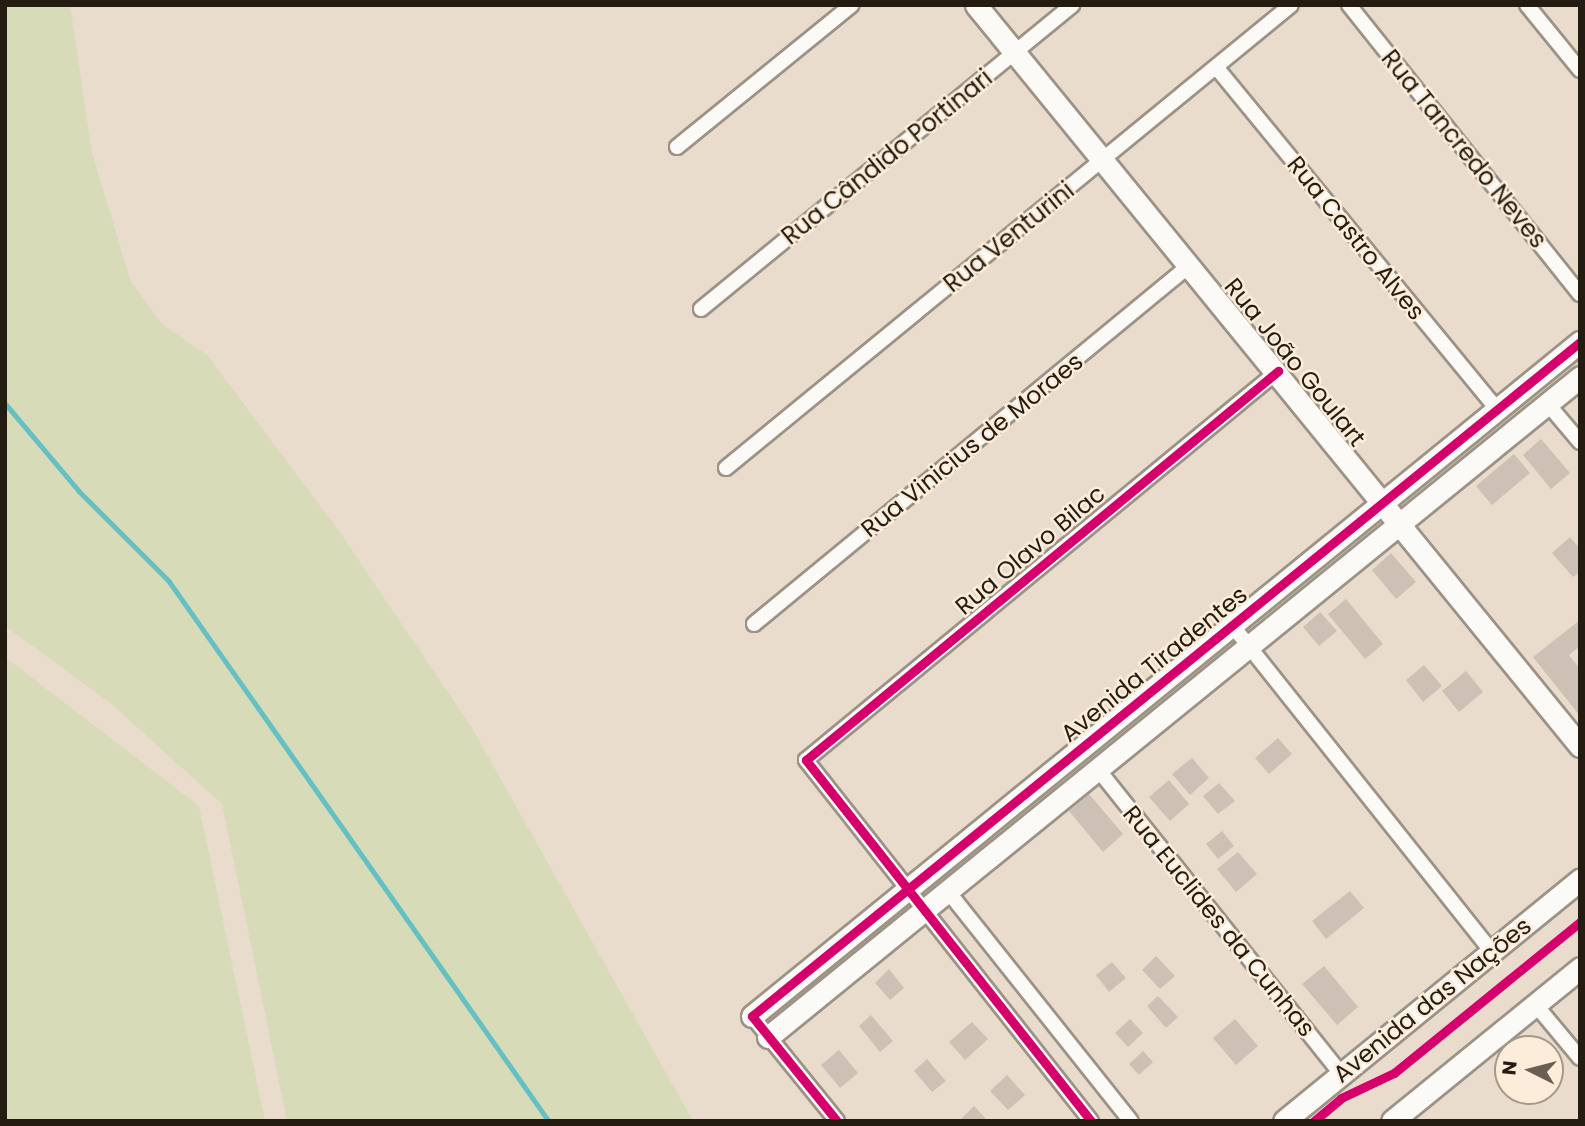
<!DOCTYPE html>
<meta charset="utf-8">
<style>
body{margin:0}
#map{position:relative;width:1585px;height:1126px;overflow:hidden;background:#eadccc;font-family:Poppins,sans-serif}
div>[style]{position:absolute}
[style*='--x']{left:calc(var(--x)*1px);top:calc(var(--y)*1px);width:calc(var(--w)*1px);rotate:calc(var(--a)*1deg)}
.green>*{inset:0;background:#d7dbb8}
.stream>*{height:4.5px;margin:-2.25px;padding:0 2.25px;transform-origin:2.25px;border-radius:2.25px;background:#64c0c2}
.building>*{inset:0;background:#ccc1b4}
.roads{filter:drop-shadow(2px 0 #9c9286) drop-shadow(-2px 0 #9c9286) drop-shadow(0 2px #9c9286) drop-shadow(0 -2px #9c9286)}
.street>*{height:14px;margin:-7px;padding:0 7px;transform-origin:7px;border-radius:7px;background:#fcfaf7}
.secondary>*{height:21px;margin:-10.5px;padding:0 10.5px;transform-origin:10.5px;border-radius:10.5px;background:#fcfaf7}
.cycleway>*{height:9px;margin:-4.5px;padding:0 4.5px;transform-origin:4.5px;border-radius:4.5px;background:#d6006c}
span{translate:-50% -50%;white-space:nowrap;text-align:center;line-height:1.15;-webkit-text-stroke:5px #fcedda;paint-order:stroke}
.street-label{font-size:24px;color:#251c11}
.frame{position:absolute;inset:0;border:7px solid #251c11;pointer-events:none}
.north{position:absolute;left:1494px;top:1035px;width:70px;height:70px;box-sizing:border-box;background:#fcedda;border:2px solid #a6998a;border-radius:50%;rotate:276deg;font-size:19px;font-weight:700;line-height:28px;text-align:center;color:#251c11}
.north::after{content:'';display:block;margin:auto;width:24px;height:32px;background:#6a5f52;clip-path:polygon(50% 0,100% 100%,50% 72%,0 100%)}
</style>
<div id="map">
<div class="green">
<i style="clip-path:polygon(5px 5px,70px 5px,92px 153px,131px 282px,163px 325px,207px 355px,339px 531px,472px 728px,693px 1121px,287px 1121px,222px 804px,109px 702px,5px 626px)"></i>
<i style="clip-path:polygon(1580px 348px,1580px 365px,1400px 510px,1392px 500px)"></i>
<i style="clip-path:polygon(1376px 514px,1382px 523px,1249px 630px,1243px 621px)"></i>
<i style="clip-path:polygon(1229px 633px,1236px 643px,922px 901px,915px 892px)"></i>
<i style="clip-path:polygon(5px 657px,199px 806px,265px 1121px,5px 1121px)"></i>
<i style="clip-path:polygon(907px 902px,913px 909px,773px 1025px,766px 1016px)"></i>
</div>
<div class="stream">
<i style="--x:5;--y:403;--w:115;--a:49.9"></i>
<i style="--x:79;--y:491;--w:127;--a:45"></i>
<i style="--x:169;--y:581;--w:660;--a:54.87"></i>
</div>
<div class="building">
<i style="clip-path:polygon(1541px 439px,1570px 473px,1551px 489px,1523px 455px)"></i>
<i style="clip-path:polygon(1514px 454px,1530px 473px,1492px 505px,1476px 486px)"></i>
<i style="clip-path:polygon(1570px 537px,1580px 549px,1580px 572px,1573px 577px,1552px 553px)"></i>
<i style="clip-path:polygon(1391px 553px,1416px 582px,1396px 599px,1372px 570px)"></i>
<i style="clip-path:polygon(1346px 599px,1383px 644px,1365px 659px,1328px 614px)"></i>
<i style="clip-path:polygon(1320px 612px,1337px 631px,1319px 646px,1303px 627px)"></i>
<i style="clip-path:polygon(1580px 620px,1580px 646px,1569px 655px,1580px 669px,1580px 716px,1533px 657px)"></i>
<i style="clip-path:polygon(1424px 665px,1442px 686px,1423px 702px,1406px 680px)"></i>
<i style="clip-path:polygon(1466px 671px,1483px 692px,1459px 712px,1442px 691px)"></i>
<i style="clip-path:polygon(1278px 738px,1292px 754px,1269px 774px,1255px 758px)"></i>
<i style="clip-path:polygon(1192px 758px,1209px 778px,1190px 795px,1172px 774px)"></i>
<i style="clip-path:polygon(1169px 780px,1189px 804px,1170px 821px,1149px 797px)"></i>
<i style="clip-path:polygon(1219px 783px,1235px 801px,1218px 814px,1203px 796px)"></i>
<i style="clip-path:polygon(1089px 794px,1123px 834px,1103px 852px,1069px 811px)"></i>
<i style="clip-path:polygon(1222px 831px,1234px 846px,1218px 859px,1206px 844px)"></i>
<i style="clip-path:polygon(1238px 852px,1257px 874px,1236px 892px,1217px 869px)"></i>
<i style="clip-path:polygon(1350px 891px,1364px 908px,1326px 939px,1312px 921px)"></i>
<i style="clip-path:polygon(1156px 956px,1175px 976px,1160px 989px,1142px 970px)"></i>
<i style="clip-path:polygon(1112px 962px,1126px 978px,1109px 992px,1096px 975px)"></i>
<i style="clip-path:polygon(1324px 966px,1358px 1007px,1337px 1025px,1302px 984px)"></i>
<i style="clip-path:polygon(889px 969px,904px 988px,890px 1000px,875px 983px)"></i>
<i style="clip-path:polygon(1158px 996px,1178px 1017px,1166px 1028px,1147px 1006px)"></i>
<i style="clip-path:polygon(871px 1015px,893px 1041px,880px 1052px,859px 1026px)"></i>
<i style="clip-path:polygon(1130px 1019px,1143px 1033px,1128px 1047px,1115px 1033px)"></i>
<i style="clip-path:polygon(1235px 1019px,1258px 1046px,1236px 1065px,1213px 1038px)"></i>
<i style="clip-path:polygon(972px 1022px,988px 1039px,965px 1060px,949px 1042px)"></i>
<i style="clip-path:polygon(839px 1050px,858px 1073px,840px 1088px,821px 1065px)"></i>
<i style="clip-path:polygon(1143px 1051px,1153px 1062px,1139px 1075px,1129px 1064px)"></i>
<i style="clip-path:polygon(927px 1059px,946px 1081px,932px 1092px,914px 1071px)"></i>
<i style="clip-path:polygon(1007px 1075px,1025px 1095px,1008px 1110px,990px 1091px)"></i>
<i style="clip-path:polygon(974px 1106px,988px 1121px,959px 1121px)"></i>
</div>
<div class="roads">
<div class="street">
<i style="--x:1349;--y:5;--w:370;--a:51.4"></i>
<i style="--x:1527;--y:5;--w:84;--a:50.8"></i>
<i style="--x:1216;--y:67;--w:443;--a:50.6"></i>
<i style="--x:677;--y:147;--w:225;--a:-39.1"></i>
<i style="--x:701;--y:309;--w:480;--a:-39.3"></i>
<i style="--x:1547;--y:403;--w:51;--a:49.8"></i>
<i style="--x:726;--y:468;--w:730;--a:-39.33"></i>
<i style="--x:754;--y:624;--w:565;--a:-39.47"></i>
<i style="--x:1232;--y:625;--w:418;--a:51.5"></i>
<i style="--x:1097;--y:768;--w:391;--a:51.4"></i>
<i style="--x:947;--y:890;--w:295;--a:51.5"></i>
<i style="--x:1535;--y:1004;--w:70;--a:50.2"></i>
<i style="--x:752;--y:1016;--w:135;--a:51"></i>
<i style="--x:1091;--y:1121;--w:460;--a:-128.3"></i>
<i style="--x:806;--y:760;--w:612;--a:-39.49"></i>
</div>
<div class="secondary">
<i style="--x:976;--y:5;--w:956;--a:50.82"></i>
<i style="--x:752;--y:1016;--w:1068;--a:-39.15"></i>
<i style="--x:768;--y:1037;--w:1046;--a:-39.1"></i>
<i style="--x:1284;--y:1121;--w:382;--a:-39.2"></i>
<i style="--x:1392;--y:1121;--w:242;--a:-39.1"></i>
</div>
</div>
<div class="cycleway">
<i style="--x:837;--y:1121;--w:135;--a:-129"></i>
<i style="--x:752;--y:1016;--w:1068;--a:-39.15"></i>
<i style="--x:1091;--y:1121;--w:460;--a:-128.3"></i>
<i style="--x:806;--y:760;--w:612;--a:-39.49"></i>
<i style="--x:1314;--y:1121;--w:35;--a:-40"></i>
<i style="--x:1341;--y:1098;--w:59;--a:-25.3"></i>
<i style="--x:1394;--y:1073;--w:240;--a:-39.1"></i>
</div>
<div class="street-label">
<span style="left:1464px;top:149px;rotate:51deg">Rua Tancredo Neves</span>
<span style="left:887px;top:157px;rotate:-39deg">Rua Cândido Portinari</span>
<span style="left:1009px;top:237px;rotate:-39deg">Rua Venturini</span>
<span style="left:1356px;top:238px;rotate:51deg">Rua Castro Alves</span>
<span style="left:1295px;top:362px;rotate:51deg">Rua João Goulart</span>
<span style="left:972px;top:445px;rotate:-39deg">Rua Vinicius de Moraes</span>
<span style="left:1030px;top:550px;rotate:-40deg">Rua Olavo Bilac</span>
<span style="left:1154px;top:664px;rotate:-39deg">Avenida Tiradentes</span>
<span style="left:1219px;top:921px;rotate:51deg">Rua Euclides da Cunhas</span>
<span style="left:1432px;top:1000px;rotate:-39deg">Avenida das Nações</span>
</div>
<div class="frame"></div>
<div class="north">N</div>
</div>
